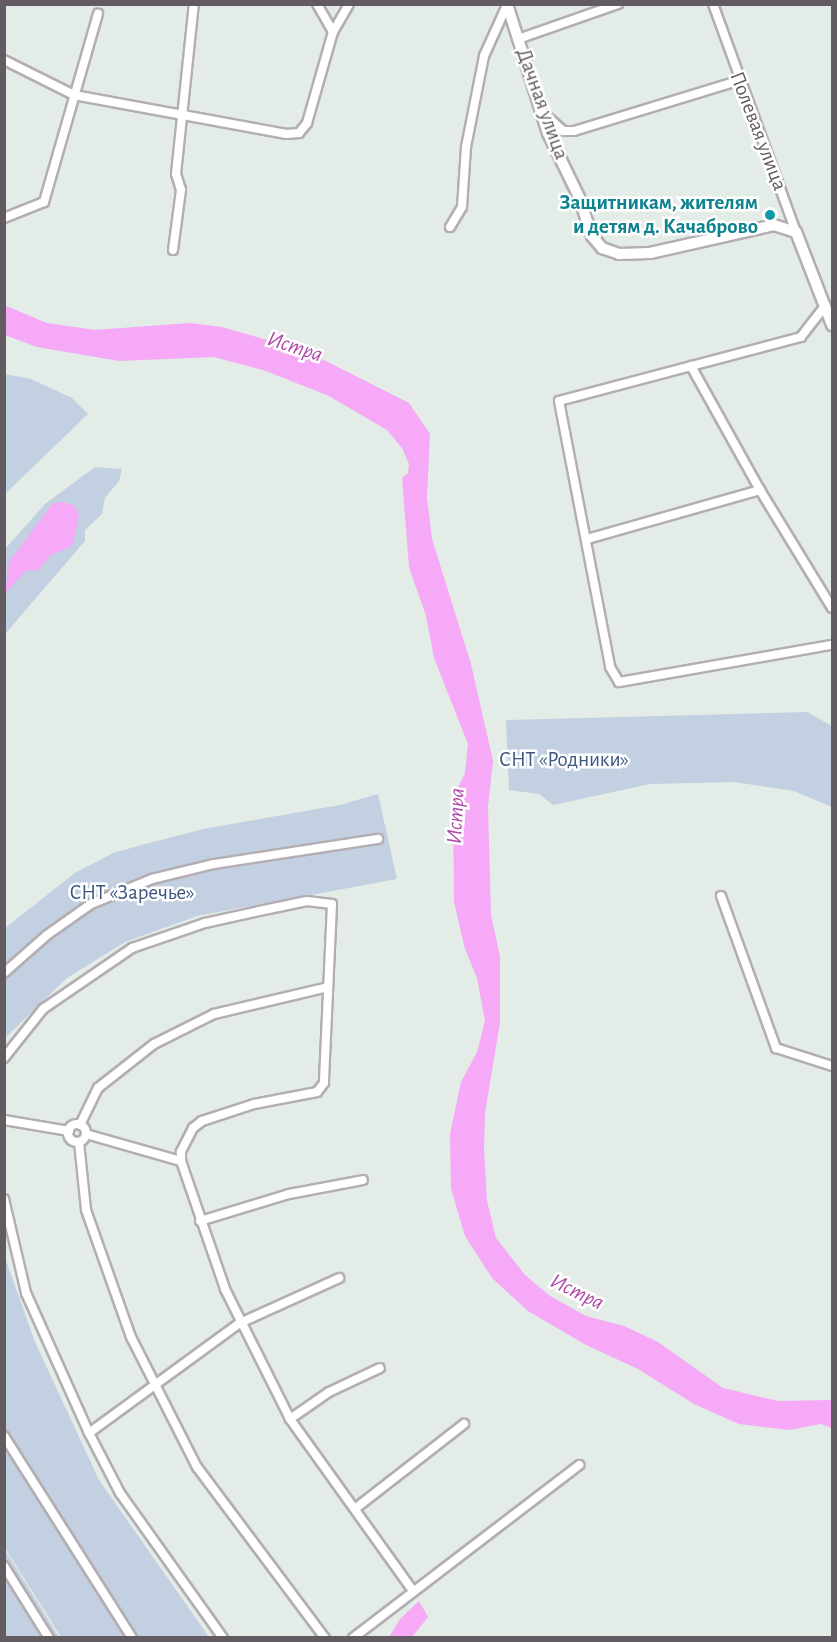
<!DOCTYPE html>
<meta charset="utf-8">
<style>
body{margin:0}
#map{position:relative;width:837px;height:1642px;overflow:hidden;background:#e3ece6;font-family:"Alegreya Sans",sans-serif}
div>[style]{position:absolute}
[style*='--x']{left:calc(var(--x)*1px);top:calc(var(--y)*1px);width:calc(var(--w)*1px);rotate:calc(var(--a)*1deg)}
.green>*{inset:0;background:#c2d0e1}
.water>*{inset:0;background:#f5a9f6}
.roads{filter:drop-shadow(2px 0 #b4aeb3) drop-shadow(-2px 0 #b4aeb3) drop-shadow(0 2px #b4aeb3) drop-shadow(0 -2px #b4aeb3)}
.street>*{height:8px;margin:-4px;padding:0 4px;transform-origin:4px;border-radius:4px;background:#fff}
.street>.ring{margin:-4px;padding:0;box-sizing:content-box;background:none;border:8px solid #fff;border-radius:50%}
.secondary>*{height:10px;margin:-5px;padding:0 5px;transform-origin:5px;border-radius:5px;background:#fff}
.dots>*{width:16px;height:16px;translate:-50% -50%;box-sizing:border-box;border:3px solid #fff;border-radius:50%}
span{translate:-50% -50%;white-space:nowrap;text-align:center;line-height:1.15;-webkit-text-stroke:5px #fff;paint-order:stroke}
.street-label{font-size:21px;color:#625b61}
.culture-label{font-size:21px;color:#0d838f;font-weight:700}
.right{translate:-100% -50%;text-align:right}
.park-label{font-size:21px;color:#3d577f}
.water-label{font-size:22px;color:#af4ba8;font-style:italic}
.frame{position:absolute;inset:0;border:6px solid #625b61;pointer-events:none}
</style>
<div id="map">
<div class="green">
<i style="clip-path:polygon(5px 374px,31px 379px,72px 398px,88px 414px,5px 494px)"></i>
<i style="clip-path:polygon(95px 467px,122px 469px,119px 481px,105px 498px,102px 514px,85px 530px,85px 541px,5px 634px,5px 549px,45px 504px)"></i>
<i style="clip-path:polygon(807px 712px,832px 726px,832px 807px,794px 791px,734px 782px,650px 784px,553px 805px,539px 794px,509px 790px,506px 720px)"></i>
<i style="clip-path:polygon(378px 794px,397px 879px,197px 916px,125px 942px,67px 978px,5px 1038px,5px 928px,75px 873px,113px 853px,149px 843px,208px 828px,340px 805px)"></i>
<i style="clip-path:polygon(4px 1255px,35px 1342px,99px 1480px,209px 1637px,61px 1637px,5px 1548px)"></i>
<i style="clip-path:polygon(5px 1550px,59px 1637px,5px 1637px)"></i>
</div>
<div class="water">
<i style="clip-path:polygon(4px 305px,47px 323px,95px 330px,190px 323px,222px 327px,306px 351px,409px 403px,430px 434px,427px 498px,432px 539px,471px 664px,493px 761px,488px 806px,491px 915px,500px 956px,500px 1022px,485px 1113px,484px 1149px,487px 1201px,496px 1238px,525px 1275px,550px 1296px,586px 1316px,624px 1326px,658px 1342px,723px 1388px,778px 1401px,832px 1400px,832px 1428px,821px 1424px,789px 1430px,739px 1424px,694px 1404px,638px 1369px,586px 1345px,528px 1311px,492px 1278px,465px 1236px,451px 1189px,450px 1134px,461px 1082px,477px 1052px,485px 1021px,477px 978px,465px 949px,454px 902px,453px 798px,465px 773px,468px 744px,434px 658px,426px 616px,409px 567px,402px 478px,408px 473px,409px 464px,402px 448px,387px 430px,329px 396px,266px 371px,214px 357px,119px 361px,37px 347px,5px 335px)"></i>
<i style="clip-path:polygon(64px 502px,75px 506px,79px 516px,72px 546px,51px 555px,38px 570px,25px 571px,5px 594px,9px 562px,53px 503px)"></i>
<i style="clip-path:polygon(419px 1601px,428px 1617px,412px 1637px,389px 1637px,400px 1619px)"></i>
</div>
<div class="roads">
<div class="street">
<i style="--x:317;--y:4;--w:32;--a:60"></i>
<i style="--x:333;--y:32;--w:32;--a:-60"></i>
<i style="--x:713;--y:4;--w:243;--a:70"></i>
<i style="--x:518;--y:39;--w:106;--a:-19.3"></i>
<i style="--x:4;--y:60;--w:78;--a:26.6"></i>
<i style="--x:74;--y:95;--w:216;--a:10.4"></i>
<i style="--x:286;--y:134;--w:13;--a:-4"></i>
<i style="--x:299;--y:133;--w:13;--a:-51"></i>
<i style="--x:307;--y:123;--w:95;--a:-74.1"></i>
<i style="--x:540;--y:110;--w:31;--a:42"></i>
<i style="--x:563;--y:131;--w:11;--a:0"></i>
<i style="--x:574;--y:131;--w:171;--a:-17"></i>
<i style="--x:4;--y:218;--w:43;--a:-21.8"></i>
<i style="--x:44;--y:202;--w:196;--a:-74"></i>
<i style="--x:450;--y:227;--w:23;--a:-59"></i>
<i style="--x:462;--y:207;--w:60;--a:-86.2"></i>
<i style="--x:466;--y:147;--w:93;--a:-78.8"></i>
<i style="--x:484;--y:56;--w:56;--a:-65.7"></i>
<i style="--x:173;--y:250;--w:61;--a:-82.4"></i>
<i style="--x:181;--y:190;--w:17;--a:-107"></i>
<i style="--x:176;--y:174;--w:171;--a:-84"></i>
<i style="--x:825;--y:306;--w:39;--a:128"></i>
<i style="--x:801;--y:337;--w:250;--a:165.2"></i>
<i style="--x:559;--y:401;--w:271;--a:79.1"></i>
<i style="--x:610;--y:667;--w:17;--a:59"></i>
<i style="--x:619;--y:682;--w:216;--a:-9.9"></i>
<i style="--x:691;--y:366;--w:142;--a:60.9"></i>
<i style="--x:760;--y:490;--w:138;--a:58.6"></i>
<i style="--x:587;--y:539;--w:180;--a:-15.8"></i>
<i style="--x:721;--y:896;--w:162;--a:70.1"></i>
<i style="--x:776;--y:1048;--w:59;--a:17.8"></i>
<i style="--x:4;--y:973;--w:57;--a:-41.5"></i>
<i style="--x:47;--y:935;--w:54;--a:-35.2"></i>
<i style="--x:91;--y:904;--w:66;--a:-22.3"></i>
<i style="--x:152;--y:879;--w:64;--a:-13.6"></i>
<i style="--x:214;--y:864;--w:166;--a:-8.7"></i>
<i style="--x:4;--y:1058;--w:63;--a:-51.5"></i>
<i style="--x:43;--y:1009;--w:108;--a:-34.4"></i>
<i style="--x:132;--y:948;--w:77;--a:-18.9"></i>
<i style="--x:205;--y:923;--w:55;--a:-12.5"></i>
<i style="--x:259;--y:911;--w:49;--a:-11.8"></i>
<i style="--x:307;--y:901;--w:25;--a:7"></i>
<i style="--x:332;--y:904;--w:179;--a:92.6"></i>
<i style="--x:324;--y:1083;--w:11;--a:128"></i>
<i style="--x:317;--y:1092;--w:64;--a:169.2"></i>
<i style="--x:254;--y:1104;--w:55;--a:161.9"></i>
<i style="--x:202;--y:1121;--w:11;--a:142"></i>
<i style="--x:193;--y:1128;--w:27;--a:117"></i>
<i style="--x:181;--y:1152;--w:9;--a:90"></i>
<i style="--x:181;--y:1161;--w:135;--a:71"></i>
<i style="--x:225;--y:1289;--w:145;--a:63.4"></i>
<i style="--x:290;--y:1419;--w:211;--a:54.4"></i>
<i style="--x:4;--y:1120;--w:66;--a:9.6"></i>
<i class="ring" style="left:68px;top:1124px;width:10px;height:10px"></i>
<i style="--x:80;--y:1125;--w:41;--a:-64.1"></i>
<i style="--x:98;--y:1088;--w:71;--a:-38.2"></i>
<i style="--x:154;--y:1044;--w:67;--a:-26.6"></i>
<i style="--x:214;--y:1014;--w:117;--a:-13.3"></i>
<i style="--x:86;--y:1134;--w:99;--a:15.9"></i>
<i style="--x:79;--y:1142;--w:68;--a:84.1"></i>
<i style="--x:86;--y:1210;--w:135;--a:70.5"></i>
<i style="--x:131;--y:1337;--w:146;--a:63.1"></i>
<i style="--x:197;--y:1467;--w:214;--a:53.2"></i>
<i style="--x:4;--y:1199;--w:97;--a:76.8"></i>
<i style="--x:26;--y:1293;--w:154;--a:65.8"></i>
<i style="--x:89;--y:1433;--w:68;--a:62.7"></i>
<i style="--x:120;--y:1493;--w:178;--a:54.6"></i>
<i style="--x:200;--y:1221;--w:93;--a:-16.9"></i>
<i style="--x:289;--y:1194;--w:75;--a:-10.7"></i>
<i style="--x:290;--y:1419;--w:47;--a:-34.7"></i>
<i style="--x:329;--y:1392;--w:56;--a:-25.2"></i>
<i style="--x:89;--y:1433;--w:187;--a:-36.1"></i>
<i style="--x:240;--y:1323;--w:109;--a:-24.4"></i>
<i style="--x:4;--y:1436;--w:239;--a:57.6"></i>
<i style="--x:356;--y:1508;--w:137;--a:-37.9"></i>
<i style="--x:4;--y:1566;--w:85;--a:58"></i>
<i style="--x:353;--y:1638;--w:285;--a:-37.4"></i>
</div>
<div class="secondary">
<i style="--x:507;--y:4;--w:135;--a:72.4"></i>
<i style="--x:548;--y:133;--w:71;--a:64.2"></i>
<i style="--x:579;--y:197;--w:41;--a:71.6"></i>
<i style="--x:592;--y:236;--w:16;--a:50"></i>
<i style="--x:602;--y:248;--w:18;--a:19"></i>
<i style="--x:619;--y:254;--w:31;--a:-2"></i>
<i style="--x:650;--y:253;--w:127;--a:-12.7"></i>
<i style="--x:774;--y:225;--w:23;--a:18"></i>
<i style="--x:796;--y:232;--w:100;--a:68.8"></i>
</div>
</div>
<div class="dots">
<i style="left:770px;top:215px;background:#0f9aa8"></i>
</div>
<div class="street-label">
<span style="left:542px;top:104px;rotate:70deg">Дачная улица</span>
<span style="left:758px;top:131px;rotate:69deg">Полевая улица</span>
</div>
<div class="culture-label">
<span class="right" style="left:758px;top:215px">Защитникам, жителям<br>и детям д. Качаброво</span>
</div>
<div class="park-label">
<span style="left:564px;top:760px">СНТ «Родники»</span>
<span style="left:132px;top:893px">СНТ «Заречье»</span>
</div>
<div class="water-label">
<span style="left:295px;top:347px;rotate:18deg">Истра</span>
<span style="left:456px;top:816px;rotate:-87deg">Истра</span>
<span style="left:577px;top:1292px;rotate:26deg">Истра</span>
</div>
<div class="frame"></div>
</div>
